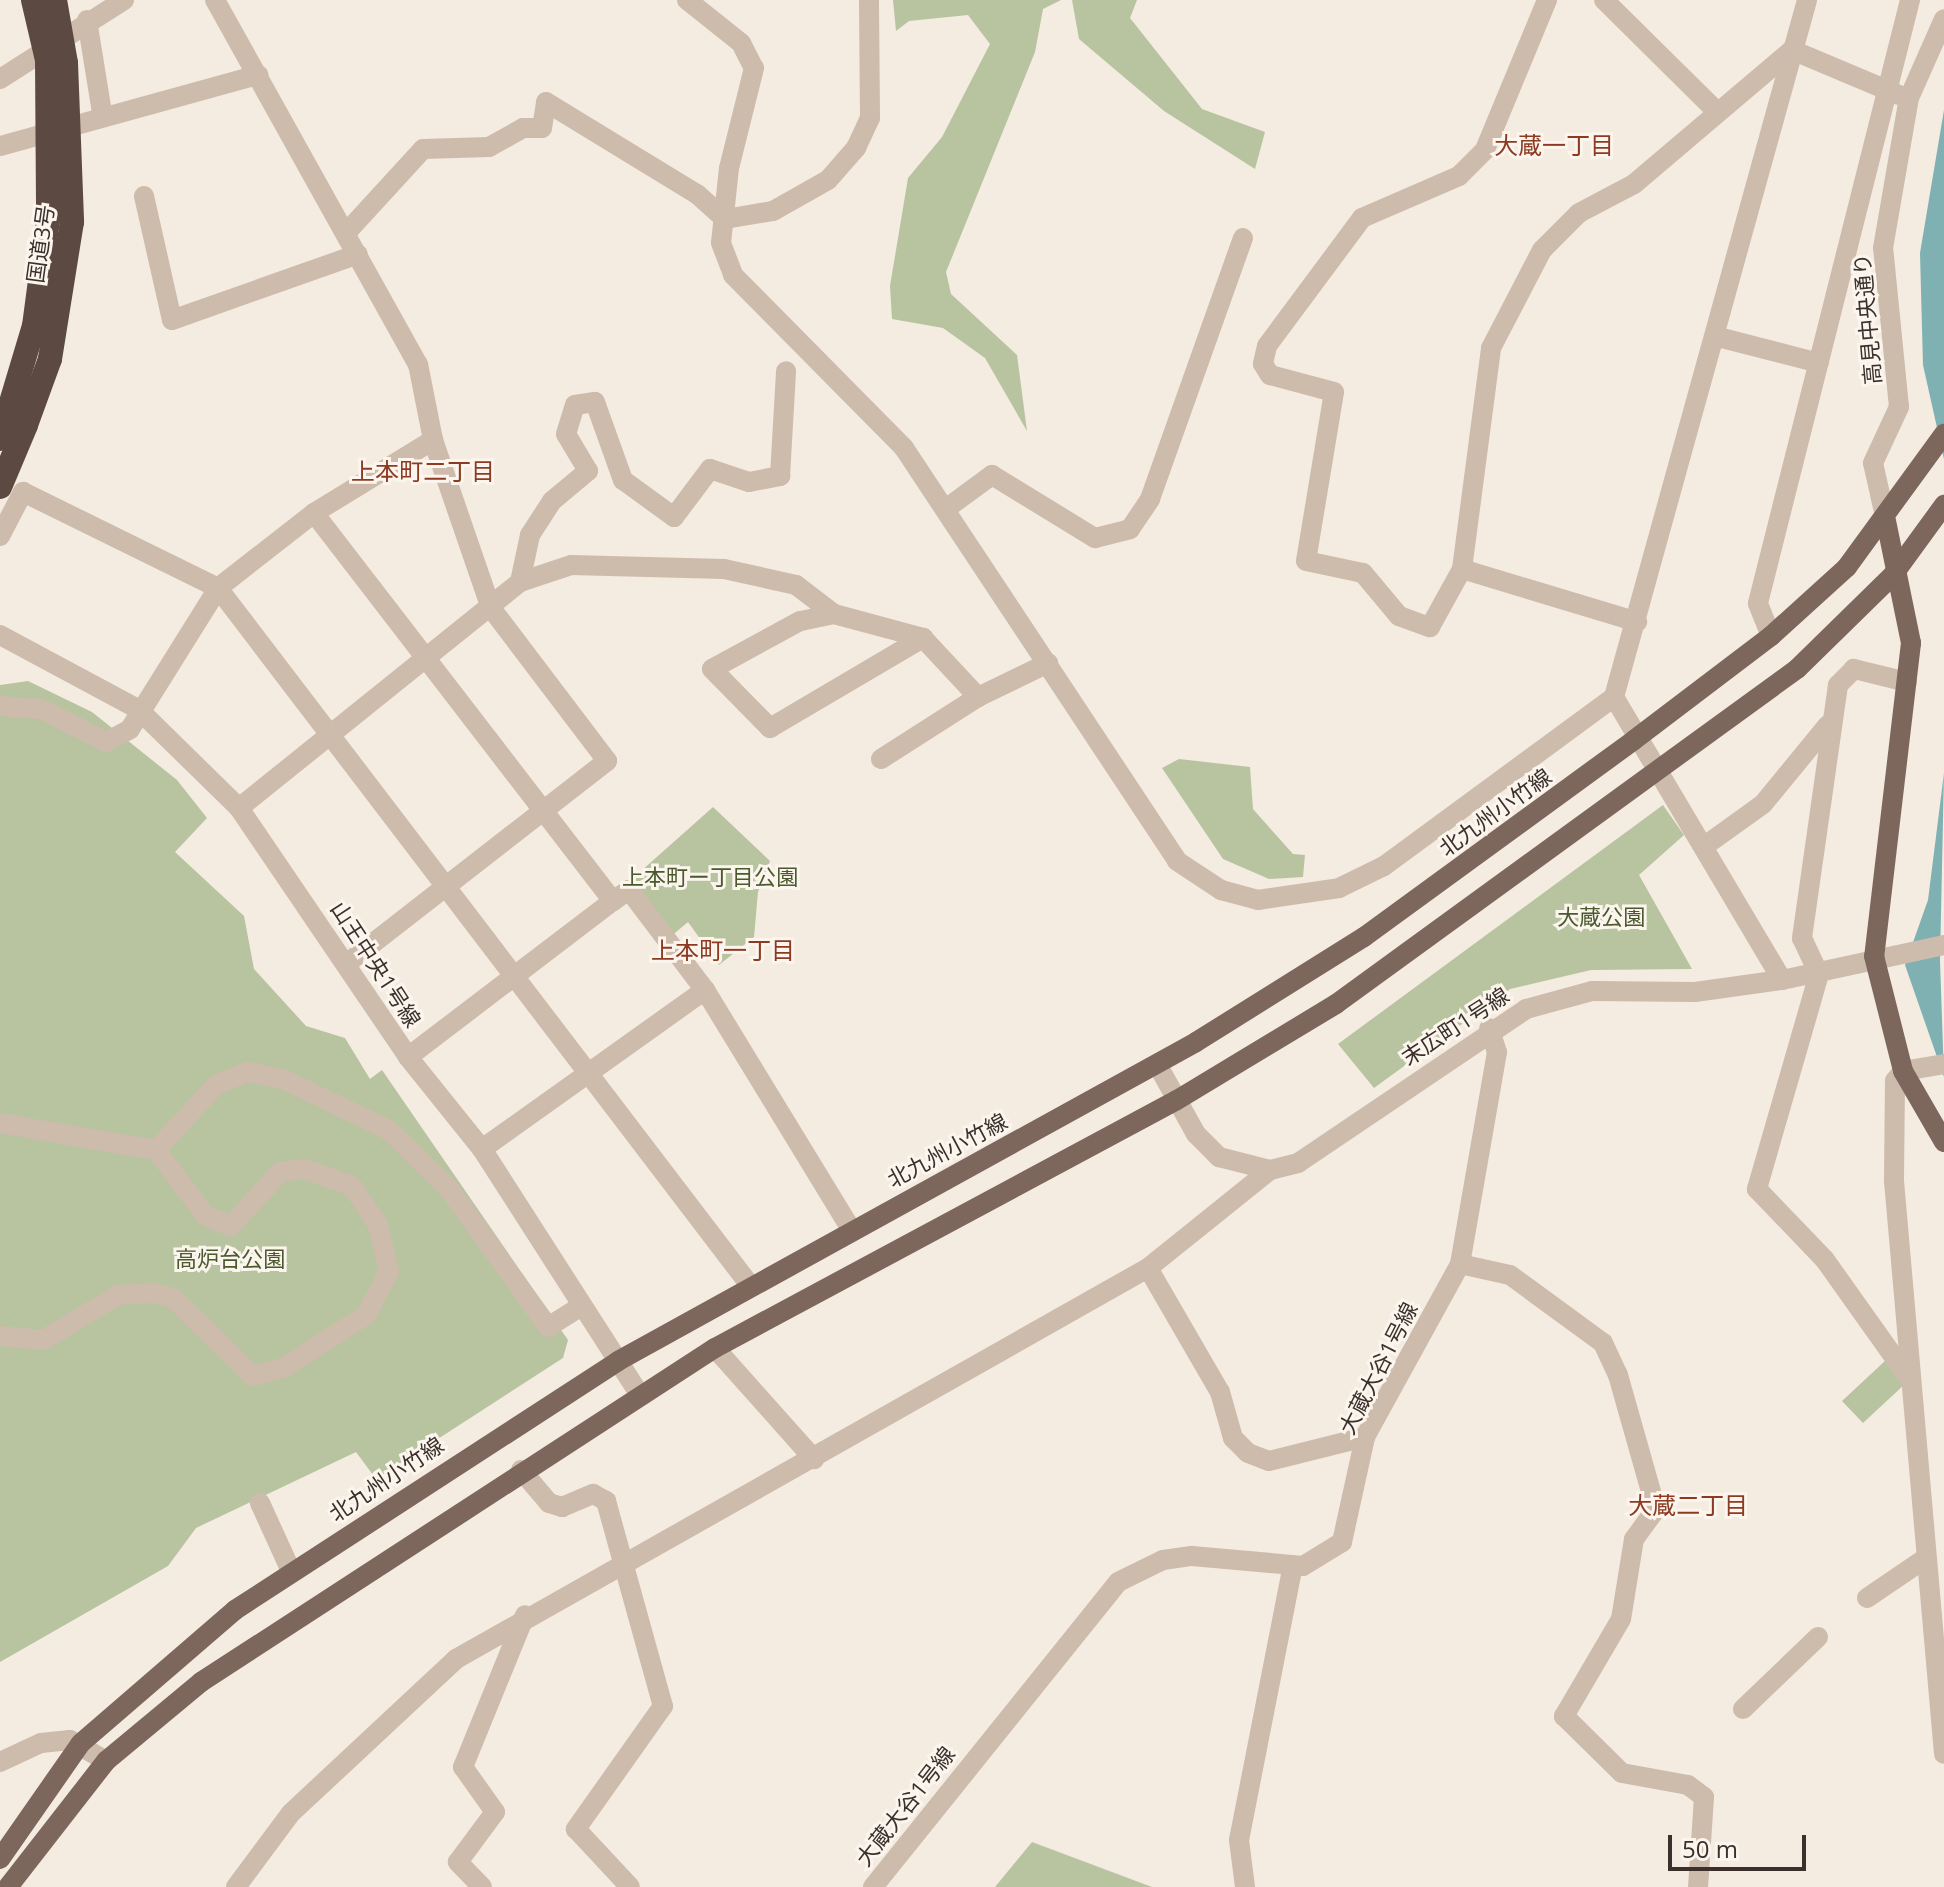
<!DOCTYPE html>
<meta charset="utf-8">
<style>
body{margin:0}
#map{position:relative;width:1944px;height:1887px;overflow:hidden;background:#f4ebe1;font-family:"Open Sans","Noto Sans JP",sans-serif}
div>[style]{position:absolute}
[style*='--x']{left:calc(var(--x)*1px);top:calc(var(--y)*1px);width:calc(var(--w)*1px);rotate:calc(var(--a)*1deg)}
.green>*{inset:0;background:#b8c4a0}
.water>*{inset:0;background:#7fb0b2}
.minor>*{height:20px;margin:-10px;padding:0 10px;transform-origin:10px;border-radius:10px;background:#cdbbac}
.major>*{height:20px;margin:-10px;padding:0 10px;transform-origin:10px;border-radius:10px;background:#7d675c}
.highway>*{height:24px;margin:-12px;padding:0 12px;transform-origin:12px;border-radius:12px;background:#5c4a42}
.highway-bridge>*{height:24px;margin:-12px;padding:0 12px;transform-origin:12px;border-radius:12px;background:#5c4a42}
span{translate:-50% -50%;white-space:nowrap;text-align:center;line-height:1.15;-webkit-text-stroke:6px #fbf5ee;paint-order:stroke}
.street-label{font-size:22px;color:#3b302b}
.park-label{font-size:22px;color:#4a5a2e}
.neighbourhood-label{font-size:24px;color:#8c3b22}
.scale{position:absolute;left:1668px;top:1835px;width:138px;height:36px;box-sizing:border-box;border:4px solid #3b302b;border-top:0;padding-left:10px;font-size:24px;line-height:28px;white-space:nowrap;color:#3b302b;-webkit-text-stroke:6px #fbf5ee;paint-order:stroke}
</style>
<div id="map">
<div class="green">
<i style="clip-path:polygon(893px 0,1061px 0,1043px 9px,1035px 52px,946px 272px,951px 294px,1017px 355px,1027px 431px,985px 358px,943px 328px,892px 319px,890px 286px,908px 178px,942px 137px,990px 44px,968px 15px,909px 21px,896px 31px)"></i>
<i style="clip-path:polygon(1072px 0,1137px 0,1130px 18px,1202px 109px,1265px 132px,1255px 169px,1164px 111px,1079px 39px)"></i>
<i style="clip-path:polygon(28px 681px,92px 712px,177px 780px,207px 818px,175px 852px,244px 916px,254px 969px,306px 1026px,345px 1038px,370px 1079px,382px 1070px,568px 1340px,563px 1358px,376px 1479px,356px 1452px,196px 1528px,168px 1566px,0 1662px,0 685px)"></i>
<i style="clip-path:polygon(1179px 759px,1250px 767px,1253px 809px,1293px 854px,1305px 855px,1303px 877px,1269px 879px,1223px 859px,1162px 768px)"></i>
<i style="clip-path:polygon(1663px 805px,1684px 835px,1639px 875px,1692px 969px,1591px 970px,1510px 989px,1374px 1088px,1338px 1044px)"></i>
<i style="clip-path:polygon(713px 807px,770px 861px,758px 892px,754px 937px,719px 965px,688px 922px,669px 938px,631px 880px)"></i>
<i style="clip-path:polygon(1886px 1360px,1905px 1384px,1863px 1423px,1842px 1401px)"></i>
<i style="clip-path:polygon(1032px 1842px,1152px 1887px,995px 1887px)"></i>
</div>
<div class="water">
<i style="clip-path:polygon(1944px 110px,1944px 459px,1923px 365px,1920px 253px)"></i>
<i style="clip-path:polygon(1944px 773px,1940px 961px,1944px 1077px,1905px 965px,1928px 900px)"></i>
</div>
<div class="minor">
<i style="--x:215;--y:0;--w:417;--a:60.9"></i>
<i style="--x:418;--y:364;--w:77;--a:78.8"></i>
<i style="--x:433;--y:440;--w:178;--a:71"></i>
<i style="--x:491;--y:608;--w:192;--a:52.8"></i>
<i style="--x:607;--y:761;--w:327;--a:142.1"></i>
<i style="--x:687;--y:0;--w:69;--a:38.5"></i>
<i style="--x:741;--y:43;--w:28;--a:63"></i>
<i style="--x:754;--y:68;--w:103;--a:104"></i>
<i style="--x:729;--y:168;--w:75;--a:96.1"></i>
<i style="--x:721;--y:243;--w:34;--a:69"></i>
<i style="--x:733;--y:275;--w:243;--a:45.3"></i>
<i style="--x:904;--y:448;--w:495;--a:56.5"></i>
<i style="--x:1177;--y:861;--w:53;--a:33.4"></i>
<i style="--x:1221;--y:890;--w:38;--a:15"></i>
<i style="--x:1258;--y:900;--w:82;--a:-8.4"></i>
<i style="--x:1339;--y:888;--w:50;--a:-26.1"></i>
<i style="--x:1384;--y:866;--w:285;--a:-36.3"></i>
<i style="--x:1614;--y:697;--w:723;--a:-74.52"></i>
<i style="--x:1547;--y:0;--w:162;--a:112.5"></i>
<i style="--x:1485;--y:150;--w:37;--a:135"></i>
<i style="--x:1459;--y:176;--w:106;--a:156.6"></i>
<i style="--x:1362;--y:218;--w:159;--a:126.6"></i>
<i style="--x:1267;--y:346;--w:18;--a:103"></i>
<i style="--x:1263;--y:364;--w:13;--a:58"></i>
<i style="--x:1270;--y:375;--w:66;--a:14.9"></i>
<i style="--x:1334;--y:392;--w:171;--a:99.4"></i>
<i style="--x:1306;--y:561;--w:58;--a:11.9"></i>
<i style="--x:1363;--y:573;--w:56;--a:50.1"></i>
<i style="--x:1399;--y:616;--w:33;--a:20"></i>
<i style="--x:1430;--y:627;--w:66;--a:-61.1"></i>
<i style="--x:1462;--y:569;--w:223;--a:-82.5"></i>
<i style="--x:1491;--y:348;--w:110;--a:-62.5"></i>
<i style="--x:1542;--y:250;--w:52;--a:-45"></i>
<i style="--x:1579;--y:213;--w:62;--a:-27.8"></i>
<i style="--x:1634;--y:184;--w:207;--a:-40.3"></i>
<i style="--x:1604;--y:0;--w:156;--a:44.7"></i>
<i style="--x:87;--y:20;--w:94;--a:80.8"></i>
<i style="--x:1792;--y:50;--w:116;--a:22.8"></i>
<i style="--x:0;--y:79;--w:147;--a:-32.5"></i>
<i style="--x:0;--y:146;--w:268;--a:-15.4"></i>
<i style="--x:144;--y:196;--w:127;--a:77.3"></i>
<i style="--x:172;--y:320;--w:197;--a:-19.5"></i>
<i style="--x:725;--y:219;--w:49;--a:-9.5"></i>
<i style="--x:773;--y:211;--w:63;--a:-29.4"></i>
<i style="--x:828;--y:180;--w:43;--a:-48.8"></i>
<i style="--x:856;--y:148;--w:33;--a:-65"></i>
<i style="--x:870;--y:118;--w:118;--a:-90.5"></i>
<i style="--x:346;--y:233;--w:114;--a:-47.5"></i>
<i style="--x:423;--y:149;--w:66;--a:-1.7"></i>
<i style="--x:489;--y:147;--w:39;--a:-29"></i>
<i style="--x:523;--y:128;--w:19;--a:0"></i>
<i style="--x:542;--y:128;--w:26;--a:-81"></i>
<i style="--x:546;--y:102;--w:177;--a:31.4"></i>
<i style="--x:697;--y:194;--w:38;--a:42"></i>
<i style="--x:1718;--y:337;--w:104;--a:14.4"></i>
<i style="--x:947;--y:508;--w:56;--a:-36.3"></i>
<i style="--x:992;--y:475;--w:121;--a:31.5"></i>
<i style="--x:1095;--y:538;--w:36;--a:-14"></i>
<i style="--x:1130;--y:529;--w:36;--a:-56"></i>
<i style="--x:1150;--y:499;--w:277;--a:-70.4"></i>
<i style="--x:314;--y:513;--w:490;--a:52.4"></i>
<i style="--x:613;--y:901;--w:19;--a:-35"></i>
<i style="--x:629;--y:890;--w:126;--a:52.8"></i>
<i style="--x:705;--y:990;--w:280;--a:58.6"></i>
<i style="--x:1886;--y:521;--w:59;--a:-102.6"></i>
<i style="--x:1873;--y:463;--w:62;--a:-65.1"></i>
<i style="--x:1899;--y:407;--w:160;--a:-95.7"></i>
<i style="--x:1883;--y:248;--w:152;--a:-80.2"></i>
<i style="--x:1909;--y:98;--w:86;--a:-66.1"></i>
<i style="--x:0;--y:536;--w:50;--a:-62.4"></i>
<i style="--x:23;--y:492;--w:217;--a:26.2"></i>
<i style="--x:218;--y:588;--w:875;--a:52.66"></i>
<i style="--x:1462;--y:569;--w:183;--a:16.8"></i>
<i style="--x:520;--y:582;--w:48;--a:-78"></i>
<i style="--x:530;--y:535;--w:40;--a:-57.1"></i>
<i style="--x:552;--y:501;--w:47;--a:-39.8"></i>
<i style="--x:588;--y:471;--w:43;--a:-120.7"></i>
<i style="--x:566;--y:434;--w:30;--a:-73"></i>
<i style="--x:575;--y:405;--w:20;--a:-9"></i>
<i style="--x:595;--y:402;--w:83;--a:70.3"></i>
<i style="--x:623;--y:480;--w:63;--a:36"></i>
<i style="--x:674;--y:517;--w:60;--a:-53.1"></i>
<i style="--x:710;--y:469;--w:41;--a:18.4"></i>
<i style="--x:749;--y:482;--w:32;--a:-11"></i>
<i style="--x:780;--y:476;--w:105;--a:-86.7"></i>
<i style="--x:834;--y:614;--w:35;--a:168"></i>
<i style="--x:800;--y:621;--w:100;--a:151.4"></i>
<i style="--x:712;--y:669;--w:83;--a:45.5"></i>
<i style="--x:770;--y:728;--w:178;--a:-30.5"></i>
<i style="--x:0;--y:635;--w:157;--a:28.2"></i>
<i style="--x:138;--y:709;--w:141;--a:44.4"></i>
<i style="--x:239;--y:808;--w:301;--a:55.8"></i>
<i style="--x:408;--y:1057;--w:118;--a:51.2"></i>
<i style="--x:482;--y:1149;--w:291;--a:57.3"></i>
<i style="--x:1771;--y:636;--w:35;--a:-112"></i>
<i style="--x:1758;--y:603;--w:622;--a:-75.85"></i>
<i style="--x:1907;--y:682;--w:55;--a:-166.2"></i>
<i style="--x:1854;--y:669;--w:23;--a:135"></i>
<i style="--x:1838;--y:685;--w:256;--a:98.1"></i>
<i style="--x:1802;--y:938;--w:40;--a:65"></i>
<i style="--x:1819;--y:974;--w:224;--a:106.1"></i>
<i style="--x:1757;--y:1189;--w:98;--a:46.2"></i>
<i style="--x:1825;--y:1260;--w:143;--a:54.6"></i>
<i style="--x:1614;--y:697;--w:329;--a:59.3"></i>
<i style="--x:0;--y:706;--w:41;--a:4.2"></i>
<i style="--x:41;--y:709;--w:73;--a:26.9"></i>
<i style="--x:106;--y:742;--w:27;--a:-28"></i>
<i style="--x:130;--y:729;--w:166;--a:-58"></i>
<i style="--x:218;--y:588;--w:122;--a:-38"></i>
<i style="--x:314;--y:513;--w:140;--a:-31.5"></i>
<i style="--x:881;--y:759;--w:115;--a:-32.6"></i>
<i style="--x:239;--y:808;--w:361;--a:-38.8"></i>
<i style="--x:520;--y:582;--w:54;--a:-18.4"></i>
<i style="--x:571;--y:565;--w:153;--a:1.5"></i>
<i style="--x:724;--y:569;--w:74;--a:12.5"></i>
<i style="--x:796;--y:585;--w:48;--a:37.3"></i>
<i style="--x:834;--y:614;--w:92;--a:15.1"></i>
<i style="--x:923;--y:638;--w:81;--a:47"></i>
<i style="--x:978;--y:697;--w:78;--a:-25.9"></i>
<i style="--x:1706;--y:845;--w:70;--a:-35.7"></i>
<i style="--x:1763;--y:804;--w:102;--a:-50.6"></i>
<i style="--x:408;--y:1057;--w:258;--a:-37.3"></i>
<i style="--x:1157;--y:1064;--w:80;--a:60.9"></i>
<i style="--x:1196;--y:1134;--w:33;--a:45"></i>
<i style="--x:1219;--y:1157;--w:53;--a:14.3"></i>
<i style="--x:1270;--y:1170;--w:29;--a:-14"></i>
<i style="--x:1298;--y:1163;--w:275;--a:-34"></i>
<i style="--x:1526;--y:1009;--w:68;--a:-15.3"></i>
<i style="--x:1592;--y:991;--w:103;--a:0.6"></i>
<i style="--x:1695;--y:992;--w:88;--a:-7.9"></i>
<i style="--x:1782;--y:980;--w:166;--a:-12.2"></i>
<i style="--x:1944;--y:1064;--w:42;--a:170.3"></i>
<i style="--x:1903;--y:1071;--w:13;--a:129"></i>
<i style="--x:1895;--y:1081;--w:100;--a:90.6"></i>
<i style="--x:1894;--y:1181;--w:575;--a:85.01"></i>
<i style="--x:0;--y:1123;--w:158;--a:9.8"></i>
<i style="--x:156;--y:1150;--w:83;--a:52.9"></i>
<i style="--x:206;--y:1216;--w:27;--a:22"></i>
<i style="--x:231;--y:1226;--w:73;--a:-47.8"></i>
<i style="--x:280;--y:1172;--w:24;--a:-7"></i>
<i style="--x:304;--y:1169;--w:51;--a:19.5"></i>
<i style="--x:352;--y:1186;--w:47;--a:56.3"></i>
<i style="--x:378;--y:1225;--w:48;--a:76.8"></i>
<i style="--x:389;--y:1272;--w:49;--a:118.1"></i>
<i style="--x:366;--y:1315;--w:96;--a:147.3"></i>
<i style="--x:285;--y:1367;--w:33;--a:164"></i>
<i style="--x:253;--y:1376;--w:112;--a:-135.7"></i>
<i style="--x:173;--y:1298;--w:20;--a:-165"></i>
<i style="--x:154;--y:1293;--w:36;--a:177"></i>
<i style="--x:118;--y:1295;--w:87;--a:149"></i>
<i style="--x:43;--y:1340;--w:43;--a:-174.7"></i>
<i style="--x:482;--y:1149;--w:274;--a:-35.5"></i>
<i style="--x:156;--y:1150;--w:88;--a:-47.3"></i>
<i style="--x:216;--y:1085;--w:34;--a:-23"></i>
<i style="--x:247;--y:1072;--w:37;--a:11"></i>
<i style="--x:283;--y:1079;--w:118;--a:25.7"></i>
<i style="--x:389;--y:1130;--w:86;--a:44.5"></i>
<i style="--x:450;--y:1190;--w:168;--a:54.4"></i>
<i style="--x:548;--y:1327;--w:39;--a:-32"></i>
<i style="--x:1460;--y:1264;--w:51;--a:12.4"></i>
<i style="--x:1510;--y:1275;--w:115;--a:36.2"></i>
<i style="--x:1603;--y:1343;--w:35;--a:65"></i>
<i style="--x:1618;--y:1375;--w:139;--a:74.2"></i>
<i style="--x:1656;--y:1509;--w:37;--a:126"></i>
<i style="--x:1634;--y:1539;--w:81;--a:99.2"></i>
<i style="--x:1621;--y:1619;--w:113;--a:120.4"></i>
<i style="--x:1564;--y:1716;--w:81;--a:44.5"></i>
<i style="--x:1622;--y:1773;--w:67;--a:10.3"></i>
<i style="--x:1688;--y:1785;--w:20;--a:37"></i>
<i style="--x:1704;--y:1797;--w:90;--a:93.8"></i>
<i style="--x:1148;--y:1268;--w:143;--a:59.9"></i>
<i style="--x:1220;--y:1392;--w:48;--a:74.2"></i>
<i style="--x:1233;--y:1438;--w:21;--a:45"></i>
<i style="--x:1248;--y:1453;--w:22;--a:21"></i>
<i style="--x:1269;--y:1461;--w:99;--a:-14"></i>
<i style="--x:715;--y:1348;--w:149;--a:48.3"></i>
<i style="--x:521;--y:1470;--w:43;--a:49.7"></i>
<i style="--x:549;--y:1503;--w:14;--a:17"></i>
<i style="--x:562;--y:1507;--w:34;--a:-23"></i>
<i style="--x:593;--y:1494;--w:15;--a:28"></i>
<i style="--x:606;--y:1501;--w:213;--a:74.5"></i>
<i style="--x:663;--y:1706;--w:151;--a:125.3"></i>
<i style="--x:576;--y:1829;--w:79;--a:47"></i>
<i style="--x:260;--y:1503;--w:75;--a:65.5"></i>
<i style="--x:1867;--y:1598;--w:68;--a:-34.2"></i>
<i style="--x:1743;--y:1709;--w:104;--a:-43.8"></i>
<i style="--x:0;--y:1762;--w:45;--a:-24.9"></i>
<i style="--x:41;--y:1743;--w:29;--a:-6"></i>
<i style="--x:70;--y:1740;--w:42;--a:30.3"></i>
<i style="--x:236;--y:1887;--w:92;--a:-53.4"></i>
<i style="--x:291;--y:1813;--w:226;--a:-43"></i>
<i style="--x:456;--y:1659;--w:795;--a:-29.47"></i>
<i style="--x:1148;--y:1268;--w:156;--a:-38.8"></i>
<i style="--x:482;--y:1887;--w:35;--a:-134"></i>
<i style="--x:458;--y:1862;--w:62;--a:-53.5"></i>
<i style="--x:495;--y:1812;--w:55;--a:-125.4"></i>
<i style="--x:463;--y:1767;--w:164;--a:-67.8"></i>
<i style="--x:873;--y:1887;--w:391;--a:-51.2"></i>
<i style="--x:1118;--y:1582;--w:50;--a:-26.1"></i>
<i style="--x:1163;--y:1560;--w:29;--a:-8"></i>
<i style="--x:1192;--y:1556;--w:111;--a:5.1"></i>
<i style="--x:1303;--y:1566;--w:46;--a:-31.6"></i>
<i style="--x:1342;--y:1542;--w:107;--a:-77.6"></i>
<i style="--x:1365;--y:1437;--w:197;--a:-61.2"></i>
<i style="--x:1460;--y:1264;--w:215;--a:-80.1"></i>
<i style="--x:1497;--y:1052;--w:25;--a:-108"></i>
<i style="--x:1245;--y:1887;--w:47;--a:-97.3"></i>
<i style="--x:1239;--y:1840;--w:280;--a:-78.9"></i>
</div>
<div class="major">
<i style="--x:1886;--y:521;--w:125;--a:78.4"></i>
<i style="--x:1911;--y:643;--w:315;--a:96.7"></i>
<i style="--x:1874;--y:956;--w:119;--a:75.8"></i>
<i style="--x:1903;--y:1071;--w:82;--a:60"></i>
<i style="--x:0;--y:1859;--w:141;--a:-55.1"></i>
<i style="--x:81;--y:1743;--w:203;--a:-40.8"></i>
<i style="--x:235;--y:1610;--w:457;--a:-33"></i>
<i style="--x:618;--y:1361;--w:660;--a:-28.89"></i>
<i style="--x:1196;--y:1042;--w:198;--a:-32"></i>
<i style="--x:1364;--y:937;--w:334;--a:-36.1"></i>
<i style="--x:1634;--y:740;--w:172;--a:-37.2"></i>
<i style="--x:1771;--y:636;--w:103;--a:-42.2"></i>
<i style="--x:1847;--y:567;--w:165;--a:-53.9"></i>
<i style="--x:8;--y:1887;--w:160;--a:-52.1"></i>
<i style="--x:106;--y:1761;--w:124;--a:-39.7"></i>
<i style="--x:201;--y:1682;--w:613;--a:-33.02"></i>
<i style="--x:715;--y:1348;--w:524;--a:-28.23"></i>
<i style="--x:1177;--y:1100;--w:186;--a:-31.1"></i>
<i style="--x:1336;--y:1004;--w:570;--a:-36.01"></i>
<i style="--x:1797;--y:669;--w:134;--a:-44.4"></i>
<i style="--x:1893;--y:575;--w:87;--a:-53.9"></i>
</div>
<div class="highway">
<i style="--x:26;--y:425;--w:70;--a:-70"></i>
<i style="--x:50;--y:359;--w:139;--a:-80.9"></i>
<i style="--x:0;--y:439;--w:118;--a:-73.3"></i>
<i style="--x:34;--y:326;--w:107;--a:-82.5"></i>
</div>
<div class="highway-bridge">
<i style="--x:33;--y:0;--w:62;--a:76.9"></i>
<i style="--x:47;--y:60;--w:160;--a:89.6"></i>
<i style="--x:55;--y:0;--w:64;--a:80.1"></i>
<i style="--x:66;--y:63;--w:159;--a:87.8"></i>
<i style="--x:0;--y:487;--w:67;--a:-67.2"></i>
</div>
<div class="street-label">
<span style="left:40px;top:244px;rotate:-82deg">国道3号</span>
<span style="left:1867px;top:319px;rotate:-95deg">高見中央通り</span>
<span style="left:1495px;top:812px;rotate:-36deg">北九州小竹線</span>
<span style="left:376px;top:964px;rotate:57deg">山王中央1号線</span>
<span style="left:1455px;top:1026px;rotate:-33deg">末広町1号線</span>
<span style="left:947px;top:1150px;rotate:-28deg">北九州小竹線</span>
<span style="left:1378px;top:1368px;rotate:-63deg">大蔵大谷1号線</span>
<span style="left:386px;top:1479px;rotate:-34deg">北九州小竹線</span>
<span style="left:905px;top:1806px;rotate:-52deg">大蔵大谷1号線</span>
</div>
<div class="park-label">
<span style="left:710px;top:877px">上本町ー丁目公園</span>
<span style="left:1601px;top:917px">大蔵公園</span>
<span style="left:230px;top:1259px">高炉台公園</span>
</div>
<div class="neighbourhood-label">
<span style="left:1554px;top:145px">大蔵一丁目</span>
<span style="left:423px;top:471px">上本町二丁目</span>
<span style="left:723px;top:950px">上本町一丁目</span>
<span style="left:1688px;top:1505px">大蔵二丁目</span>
</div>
<div class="scale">50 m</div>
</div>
